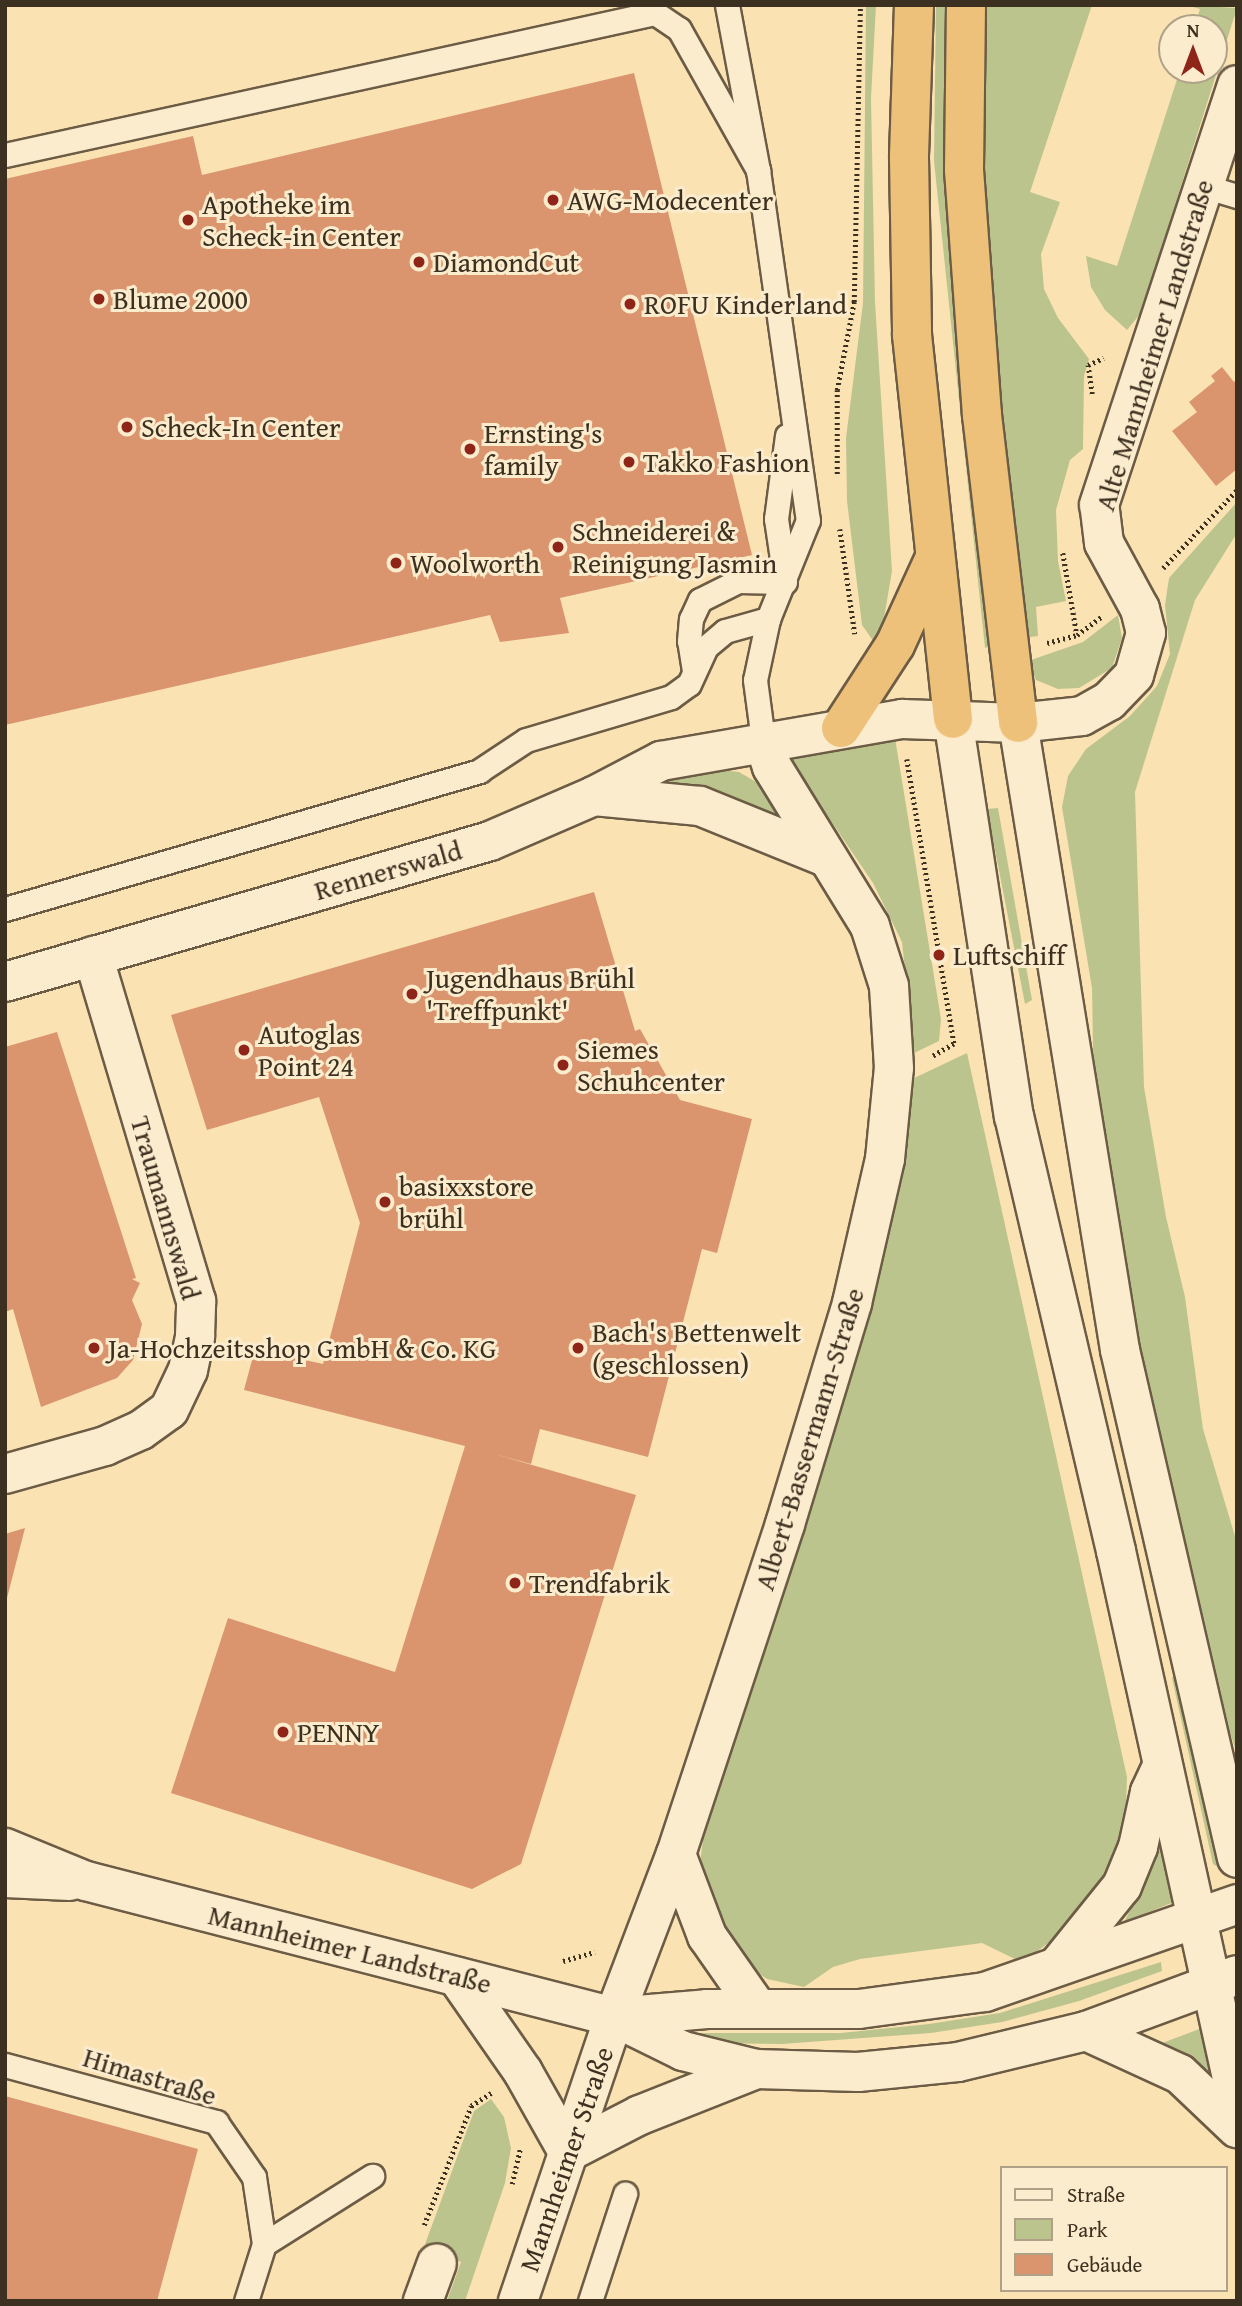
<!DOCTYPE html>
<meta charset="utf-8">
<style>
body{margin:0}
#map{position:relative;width:1242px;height:2306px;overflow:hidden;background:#fbe2b3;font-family:"Gentium Book Plus",serif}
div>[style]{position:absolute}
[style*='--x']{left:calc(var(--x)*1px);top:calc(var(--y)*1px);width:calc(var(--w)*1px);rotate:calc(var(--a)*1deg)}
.green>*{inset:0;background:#bcc48e}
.building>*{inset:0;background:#da956e}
.path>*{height:4.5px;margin-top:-2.25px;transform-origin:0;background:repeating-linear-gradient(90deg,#3c3020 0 2px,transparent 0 5.5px)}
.roads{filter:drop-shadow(2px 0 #6c5c45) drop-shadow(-2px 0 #6c5c45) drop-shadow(0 2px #6c5c45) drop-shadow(0 -2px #6c5c45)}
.service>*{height:23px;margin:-11.5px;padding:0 11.5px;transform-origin:11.5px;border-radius:11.5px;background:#fcecce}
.minor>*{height:38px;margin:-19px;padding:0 19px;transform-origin:19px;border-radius:19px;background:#fcecce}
.secondary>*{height:38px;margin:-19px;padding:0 19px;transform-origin:19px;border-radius:19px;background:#fcecce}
.trunk>*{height:38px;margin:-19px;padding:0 19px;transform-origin:19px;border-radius:19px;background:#eec17a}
.dots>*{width:19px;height:19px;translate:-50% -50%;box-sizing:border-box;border:4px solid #fcecce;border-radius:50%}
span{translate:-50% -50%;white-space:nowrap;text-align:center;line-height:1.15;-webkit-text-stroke:6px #fcecce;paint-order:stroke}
.poi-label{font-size:28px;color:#3c3020}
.left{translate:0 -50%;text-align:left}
.street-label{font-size:28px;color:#3c3020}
.frame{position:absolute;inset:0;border:7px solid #3c3020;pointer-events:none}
.legend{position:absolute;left:1000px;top:2166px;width:228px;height:126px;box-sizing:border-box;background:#fcecce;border:2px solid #afa188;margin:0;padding:9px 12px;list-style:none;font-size:21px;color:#3c3020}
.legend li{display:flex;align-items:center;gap:14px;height:35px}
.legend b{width:35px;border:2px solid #afa188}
.north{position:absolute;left:1158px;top:14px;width:70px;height:70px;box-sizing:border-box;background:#fcecce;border:2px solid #afa188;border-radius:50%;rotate:0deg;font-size:19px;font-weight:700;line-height:28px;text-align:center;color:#3c3020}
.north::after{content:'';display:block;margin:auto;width:24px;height:32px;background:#8f2418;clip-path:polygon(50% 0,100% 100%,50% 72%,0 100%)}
</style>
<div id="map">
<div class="green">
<i style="clip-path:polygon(866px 5px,876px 5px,871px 98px,875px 302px,892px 571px,884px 618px,874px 642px,862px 625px,847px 501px,846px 438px,863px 303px)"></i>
<i style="clip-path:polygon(936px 5px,945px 5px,945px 159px,994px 645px,985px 648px,934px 161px)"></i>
<i style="clip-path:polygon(982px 5px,1092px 5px,1030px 192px,1060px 202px,1041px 254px,1044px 289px,1058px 318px,1089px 359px,1084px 376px,1083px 449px,1070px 460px,1056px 510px,1058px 561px,1066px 601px,1036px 607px,1038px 636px,1022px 638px,993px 390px,979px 105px)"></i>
<i style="clip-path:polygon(1186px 5px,1237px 8px,1141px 313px,1127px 330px,1105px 310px,1091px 287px,1086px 256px,1117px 266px,1180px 70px,1214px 70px,1214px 28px,1194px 28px,1200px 9px)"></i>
<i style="clip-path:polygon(1237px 502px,1237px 533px,1195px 600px,1135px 792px,1144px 1087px,1166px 1217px,1185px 1297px,1203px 1429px,1237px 1543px,1237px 1754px,1214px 1684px,1150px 1437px,1094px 1102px,1092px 988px,1062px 807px,1068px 776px,1086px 749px,1130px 716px,1157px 686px,1170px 654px,1165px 605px,1169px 578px)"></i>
<i style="clip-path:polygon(1118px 615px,1122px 638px,1112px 668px,1079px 688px,1058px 689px,1036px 680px,1028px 661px,1083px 642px)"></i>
<i style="clip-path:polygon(895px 738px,941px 1019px,939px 1041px,914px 1053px,902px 942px,873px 883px,789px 759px)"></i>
<i style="clip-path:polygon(709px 769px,739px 772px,763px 786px,785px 825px,662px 784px,665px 776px)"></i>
<i style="clip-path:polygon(998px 808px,1032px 1000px,1025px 1004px,987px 809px)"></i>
<i style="clip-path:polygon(967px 1053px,1127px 1777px,1125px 1836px,1105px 1886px,1073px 1925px,1036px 1952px,1015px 1959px,982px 1943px,860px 1959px,833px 1967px,804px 1987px,767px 1979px,742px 1963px,717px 1924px,699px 1872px,705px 1823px,910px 1080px)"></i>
<i style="clip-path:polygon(1176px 1672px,1223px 1864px,1218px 1867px,1213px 1864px,1172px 1678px)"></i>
<i style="clip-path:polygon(1156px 1845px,1161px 1845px,1174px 1902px,1124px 1922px,1151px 1870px)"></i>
<i style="clip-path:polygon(1161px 1962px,1162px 1971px,1079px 2001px,1002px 2022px,931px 2033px,782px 2044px,700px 2043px,691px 2033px,841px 2033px,929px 2024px,1000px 2013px)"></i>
<i style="clip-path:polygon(1202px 2028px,1212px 2077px,1157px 2045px)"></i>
<i style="clip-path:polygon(491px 2099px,504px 2117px,511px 2148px,505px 2183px,465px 2301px,447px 2301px,461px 2262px,424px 2247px,474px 2111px)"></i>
</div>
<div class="building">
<i style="clip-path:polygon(634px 73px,752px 555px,560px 598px,569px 633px,500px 642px,490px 615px,5px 725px,5px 179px,193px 136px,202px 175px)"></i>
<i style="clip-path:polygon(1222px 367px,1234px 382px,1237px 379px,1237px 469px,1216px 486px,1172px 431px,1197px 412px,1189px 402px,1215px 381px,1211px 376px)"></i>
<i style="clip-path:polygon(594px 892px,635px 1031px,640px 1029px,680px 1100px,752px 1119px,717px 1253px,702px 1249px,648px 1457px,540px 1429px,531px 1464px,491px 1453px,636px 1495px,521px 1864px,472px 1889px,171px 1793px,228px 1618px,395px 1672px,465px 1446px,244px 1390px,255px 1349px,323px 1364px,360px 1223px,319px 1097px,207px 1130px,171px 1015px)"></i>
<i style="clip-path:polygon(57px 1032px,136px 1278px,132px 1279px,140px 1283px,132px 1300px,142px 1324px,133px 1360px,117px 1378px,41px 1407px,13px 1309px,5px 1312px,5px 1047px)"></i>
<i style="clip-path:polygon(25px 1528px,6px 1602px,5px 1602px,5px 1534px)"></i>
<i style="clip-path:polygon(5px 2096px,198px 2149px,157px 2301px,5px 2301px)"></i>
</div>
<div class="path">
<i style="--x:1092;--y:394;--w:29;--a:-98"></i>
<i style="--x:1088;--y:365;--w:17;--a:-24"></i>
<i style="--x:837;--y:474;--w:84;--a:-90"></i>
<i style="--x:837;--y:390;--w:90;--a:-79.1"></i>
<i style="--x:854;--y:302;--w:297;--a:-88.8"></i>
<i style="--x:840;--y:529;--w:106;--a:81.9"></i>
<i style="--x:1063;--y:553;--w:83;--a:80.3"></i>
<i style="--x:1163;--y:568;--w:108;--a:-46.5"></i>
<i style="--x:1047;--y:643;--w:31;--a:-15"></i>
<i style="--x:1077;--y:635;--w:30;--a:-37"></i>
<i style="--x:907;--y:759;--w:289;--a:80.6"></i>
<i style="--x:954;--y:1044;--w:24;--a:150"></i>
<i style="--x:563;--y:1961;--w:33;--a:-16"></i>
<i style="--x:512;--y:2184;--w:37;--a:-77"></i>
<i style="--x:424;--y:2225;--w:128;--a:-68.4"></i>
<i style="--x:471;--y:2106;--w:24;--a:-33"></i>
</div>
<div class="roads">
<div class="service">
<i style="--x:727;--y:5;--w:168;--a:79.4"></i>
<i style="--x:758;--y:170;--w:354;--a:81.9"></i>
<i style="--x:808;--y:520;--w:107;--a:112"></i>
<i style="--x:768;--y:619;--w:62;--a:102"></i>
<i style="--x:755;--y:680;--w:61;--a:82.4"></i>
<i style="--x:5;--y:155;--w:665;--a:-12.32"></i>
<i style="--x:655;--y:13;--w:29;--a:34"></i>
<i style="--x:679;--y:29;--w:162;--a:60.7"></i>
<i style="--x:1204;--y:186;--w:34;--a:17"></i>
<i style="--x:785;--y:579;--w:61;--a:-98.5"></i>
<i style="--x:776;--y:519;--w:84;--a:-82.5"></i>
<i style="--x:694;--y:671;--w:30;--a:-99"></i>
<i style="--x:689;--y:641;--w:22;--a:-85"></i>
<i style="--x:691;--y:619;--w:21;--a:-65"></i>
<i style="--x:700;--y:600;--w:42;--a:-26.6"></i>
<i style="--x:738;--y:581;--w:47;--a:1.2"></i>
<i style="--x:5;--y:909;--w:494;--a:-16.2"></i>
<i style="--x:479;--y:771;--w:56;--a:-33.4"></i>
<i style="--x:526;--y:740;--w:151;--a:-16.5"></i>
<i style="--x:671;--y:697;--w:22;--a:-36"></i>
<i style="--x:689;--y:684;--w:41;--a:-65.3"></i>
<i style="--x:706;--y:647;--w:25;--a:-40"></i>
<i style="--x:725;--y:631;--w:45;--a:-15.6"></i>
<i style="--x:5;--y:2065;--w:219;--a:15.1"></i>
<i style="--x:216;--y:2122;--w:67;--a:55.4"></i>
<i style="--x:254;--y:2177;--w:68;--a:81.5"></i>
<i style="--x:264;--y:2244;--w:60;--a:107.5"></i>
<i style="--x:264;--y:2244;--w:128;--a:-32.2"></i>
<i style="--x:590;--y:2301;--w:113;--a:-71.9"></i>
</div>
<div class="minor">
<i style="--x:594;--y:796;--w:106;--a:5.4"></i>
<i style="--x:700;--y:806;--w:133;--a:22.1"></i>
<i style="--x:5;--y:982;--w:505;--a:-16.21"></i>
<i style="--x:490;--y:841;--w:113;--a:-23.4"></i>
<i style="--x:594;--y:796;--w:76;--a:-27.6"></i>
<i style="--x:661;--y:761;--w:245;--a:-9.9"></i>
<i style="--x:902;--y:719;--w:116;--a:2"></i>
<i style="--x:1018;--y:723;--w:64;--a:-6.2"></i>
<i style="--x:1082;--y:716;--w:31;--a:-29"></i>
<i style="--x:1109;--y:701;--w:36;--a:-46"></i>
<i style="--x:1134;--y:675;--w:44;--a:-74.1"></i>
<i style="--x:1146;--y:633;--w:25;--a:-104"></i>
<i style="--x:1140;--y:609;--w:75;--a:-118.6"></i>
<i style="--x:1104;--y:543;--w:38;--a:-97"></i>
<i style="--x:1099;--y:505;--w:442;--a:-71.8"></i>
<i style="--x:5;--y:1474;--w:104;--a:-15.6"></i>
<i style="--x:105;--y:1446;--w:39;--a:-24"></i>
<i style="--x:141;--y:1430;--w:34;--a:-36"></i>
<i style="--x:169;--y:1410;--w:44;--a:-64.6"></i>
<i style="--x:188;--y:1370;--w:35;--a:-78"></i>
<i style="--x:195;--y:1336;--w:35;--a:-88"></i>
<i style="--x:196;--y:1301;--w:360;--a:-106.6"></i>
<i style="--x:676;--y:1854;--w:88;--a:69.3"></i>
<i style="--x:707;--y:1936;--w:89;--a:55.1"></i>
<i style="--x:614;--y:2017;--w:174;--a:-69.2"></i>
<i style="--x:676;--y:1854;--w:348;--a:-71.7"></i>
<i style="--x:785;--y:1524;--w:231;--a:-73.1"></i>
<i style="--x:852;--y:1303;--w:148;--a:-77.1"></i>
<i style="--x:885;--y:1159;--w:91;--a:-84.4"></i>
<i style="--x:894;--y:1068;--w:82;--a:-93.5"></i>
<i style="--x:889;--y:986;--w:63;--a:-107.6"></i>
<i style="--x:870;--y:926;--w:187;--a:-121.6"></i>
<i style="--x:772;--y:767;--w:28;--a:-108"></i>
<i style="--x:423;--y:2301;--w:40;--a:-69.8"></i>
</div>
<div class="secondary">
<i style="--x:953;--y:719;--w:402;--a:81.3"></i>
<i style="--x:1014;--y:1116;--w:447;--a:76.8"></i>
<i style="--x:1116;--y:1551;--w:563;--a:77.59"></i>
<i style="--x:1018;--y:723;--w:635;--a:80.76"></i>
<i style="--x:1120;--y:1350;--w:521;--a:77.03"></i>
<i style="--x:5;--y:1848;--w:87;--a:22.2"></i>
<i style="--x:86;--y:1881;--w:545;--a:14.44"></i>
<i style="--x:614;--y:2017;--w:77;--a:26.2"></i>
<i style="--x:683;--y:2051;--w:75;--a:13.9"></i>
<i style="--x:756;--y:2069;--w:102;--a:1.7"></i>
<i style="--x:858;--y:2072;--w:100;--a:-5.7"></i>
<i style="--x:958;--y:2062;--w:132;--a:-13.6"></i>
<i style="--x:1086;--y:2031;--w:161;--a:-20.3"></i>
<i style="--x:5;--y:1878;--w:65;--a:2.6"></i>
<i style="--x:1060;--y:1963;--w:99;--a:-51.2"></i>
<i style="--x:1122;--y:1886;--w:42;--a:-67.7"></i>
<i style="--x:1138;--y:1847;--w:56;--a:-77.7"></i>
<i style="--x:1150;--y:1792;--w:29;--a:-65"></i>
<i style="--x:457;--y:1977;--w:116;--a:55.2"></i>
<i style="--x:523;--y:2072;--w:92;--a:60.6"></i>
<i style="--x:614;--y:2017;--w:93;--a:-4.9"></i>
<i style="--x:707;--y:2009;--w:152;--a:0"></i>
<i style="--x:859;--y:2009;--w:127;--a:-7.7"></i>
<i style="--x:985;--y:1992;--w:267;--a:-19.2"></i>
<i style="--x:1086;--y:2031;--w:103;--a:24.6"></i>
<i style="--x:1180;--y:2074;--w:79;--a:43.5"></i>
<i style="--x:568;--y:2152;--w:81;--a:-27.2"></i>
<i style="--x:640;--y:2115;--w:125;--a:-21.6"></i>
<i style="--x:518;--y:2301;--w:300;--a:-71.3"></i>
</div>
<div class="trunk">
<i style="--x:914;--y:5;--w:153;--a:91.9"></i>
<i style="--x:909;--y:158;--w:177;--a:89"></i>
<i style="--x:912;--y:335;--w:386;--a:83.9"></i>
<i style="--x:966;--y:5;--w:165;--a:90.7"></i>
<i style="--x:964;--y:170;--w:246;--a:85.8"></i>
<i style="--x:982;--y:415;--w:310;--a:83.3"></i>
<i style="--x:841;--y:728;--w:99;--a:-57"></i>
<i style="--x:895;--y:645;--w:94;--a:-65.4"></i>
</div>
</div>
<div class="dots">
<i style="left:553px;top:200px;background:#8f2418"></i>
<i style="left:188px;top:220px;background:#8f2418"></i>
<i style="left:419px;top:262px;background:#8f2418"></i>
<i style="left:99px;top:299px;background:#8f2418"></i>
<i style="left:630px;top:304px;background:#8f2418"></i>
<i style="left:127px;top:427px;background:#8f2418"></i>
<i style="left:470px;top:449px;background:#8f2418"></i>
<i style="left:629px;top:462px;background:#8f2418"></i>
<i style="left:558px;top:547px;background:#8f2418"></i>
<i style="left:396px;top:563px;background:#8f2418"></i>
<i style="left:939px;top:955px;background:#8f2418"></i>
<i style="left:412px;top:994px;background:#8f2418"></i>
<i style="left:244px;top:1050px;background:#8f2418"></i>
<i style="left:563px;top:1065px;background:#8f2418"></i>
<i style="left:385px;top:1202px;background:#8f2418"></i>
<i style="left:94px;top:1348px;background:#8f2418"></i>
<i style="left:578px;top:1348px;background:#8f2418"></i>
<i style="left:515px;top:1583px;background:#8f2418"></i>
<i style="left:283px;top:1732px;background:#8f2418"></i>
</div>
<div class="poi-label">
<span class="left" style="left:567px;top:200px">AWG-Modecenter</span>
<span class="left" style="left:202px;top:220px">Apotheke im<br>Scheck-in Center</span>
<span class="left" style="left:433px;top:262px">DiamondCut</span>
<span class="left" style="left:113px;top:299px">Blume 2000</span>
<span class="left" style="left:644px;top:304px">ROFU Kinderland</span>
<span class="left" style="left:141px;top:427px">Scheck-In Center</span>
<span class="left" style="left:484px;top:449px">Ernsting's<br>family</span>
<span class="left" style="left:643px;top:462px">Takko Fashion</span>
<span class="left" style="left:572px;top:547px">Schneiderei &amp;<br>Reinigung Jasmin</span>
<span class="left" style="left:410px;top:563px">Woolworth</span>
<span class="left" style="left:953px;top:955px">Luftschiff</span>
<span class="left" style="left:426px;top:994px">Jugendhaus Brühl<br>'Treffpunkt'</span>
<span class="left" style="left:258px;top:1050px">Autoglas<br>Point 24</span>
<span class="left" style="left:577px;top:1065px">Siemes<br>Schuhcenter</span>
<span class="left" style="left:399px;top:1202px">basixxstore<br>brühl</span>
<span class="left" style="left:592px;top:1348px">Bach's Bettenwelt<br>(geschlossen)</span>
<span class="left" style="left:108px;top:1348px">Ja-Hochzeitsshop GmbH &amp; Co. KG</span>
<span class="left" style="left:529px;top:1583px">Trendfabrik</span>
<span class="left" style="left:297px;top:1732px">PENNY</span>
</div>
<div class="street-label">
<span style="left:1154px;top:345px;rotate:-73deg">Alte Mannheimer Landstraße</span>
<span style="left:388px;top:870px;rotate:-16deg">Rennerswald</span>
<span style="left:166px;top:1208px;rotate:74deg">Traumannswald</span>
<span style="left:809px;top:1439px;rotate:-73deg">Albert-Bassermann-Straße</span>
<span style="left:350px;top:1949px;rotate:14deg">Mannheimer Landstraße</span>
<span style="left:150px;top:2076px;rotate:17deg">Himastraße</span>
<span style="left:566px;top:2159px;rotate:-71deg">Mannheimer Straße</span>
</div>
<div class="frame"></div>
<ul class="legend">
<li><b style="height:9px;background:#fcecce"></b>Straße</li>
<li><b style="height:19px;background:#bcc48e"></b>Park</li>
<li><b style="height:19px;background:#da956e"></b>Gebäude</li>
</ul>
<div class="north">N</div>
</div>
